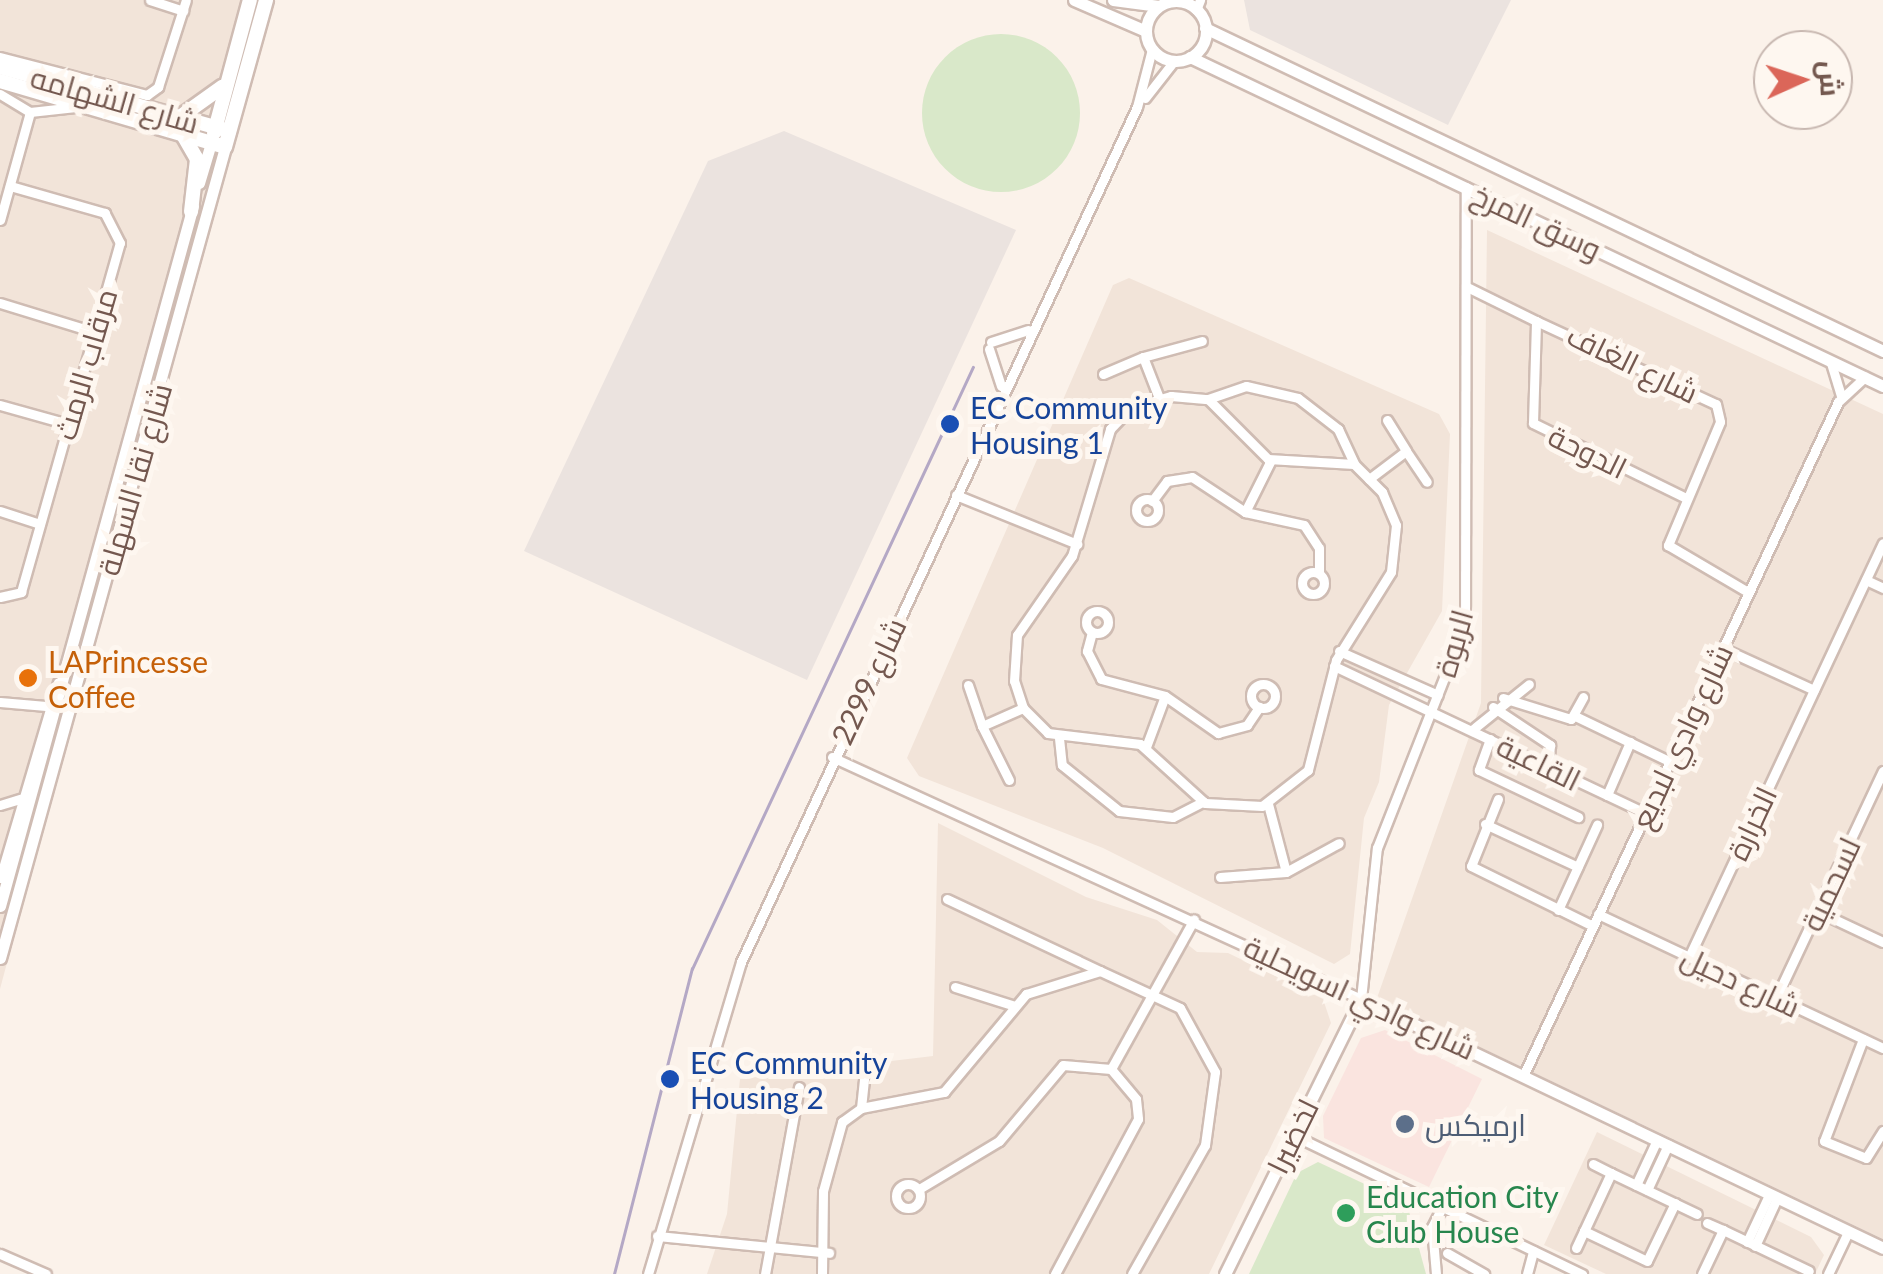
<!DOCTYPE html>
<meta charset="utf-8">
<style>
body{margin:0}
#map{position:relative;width:1883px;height:1274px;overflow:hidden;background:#fbf2ea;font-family:Lato,Cairo,sans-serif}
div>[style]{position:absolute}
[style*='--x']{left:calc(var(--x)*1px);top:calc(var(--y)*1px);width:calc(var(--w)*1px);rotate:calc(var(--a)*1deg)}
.residential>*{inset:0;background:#f2e4d9}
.commercial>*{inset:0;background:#fae4df}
.industrial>*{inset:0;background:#ebe3df}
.green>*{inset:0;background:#d9e8c9}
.round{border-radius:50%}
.roads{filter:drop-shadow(2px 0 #cfbcb3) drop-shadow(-2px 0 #cfbcb3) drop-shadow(0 2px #cfbcb3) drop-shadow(0 -2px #cfbcb3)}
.minor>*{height:9px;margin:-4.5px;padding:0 4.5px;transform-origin:4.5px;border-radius:4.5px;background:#fff}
.minor>.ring{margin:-4.5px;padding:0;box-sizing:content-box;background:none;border:9px solid #fff;border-radius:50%}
.tertiary>*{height:11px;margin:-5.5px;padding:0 5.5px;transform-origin:5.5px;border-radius:5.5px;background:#fff}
.tertiary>.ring{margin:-5.5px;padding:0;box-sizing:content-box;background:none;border:11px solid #fff;border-radius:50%}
.secondary>*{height:14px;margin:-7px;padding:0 7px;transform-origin:7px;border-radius:7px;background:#fff}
.tram>*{height:2.5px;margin:-1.25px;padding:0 1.25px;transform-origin:1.25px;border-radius:1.25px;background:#b4a8c5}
.dots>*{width:28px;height:28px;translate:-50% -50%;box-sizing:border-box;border:5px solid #fef7f0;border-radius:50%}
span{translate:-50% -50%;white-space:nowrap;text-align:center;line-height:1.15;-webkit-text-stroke:10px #fef7f0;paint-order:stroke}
.street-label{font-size:30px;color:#74584f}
.transit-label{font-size:30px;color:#164399}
.left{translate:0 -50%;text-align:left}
.food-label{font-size:30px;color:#c56008}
.service-label{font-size:30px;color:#4e5e75}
.leisure-label{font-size:30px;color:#27864d}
.north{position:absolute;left:1753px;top:30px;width:100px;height:100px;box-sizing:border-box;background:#fef7f0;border:2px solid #c7b7b0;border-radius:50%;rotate:87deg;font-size:28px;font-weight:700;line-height:40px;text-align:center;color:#74584f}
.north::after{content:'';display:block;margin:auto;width:35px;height:45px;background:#db6659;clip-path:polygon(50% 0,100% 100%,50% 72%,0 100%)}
</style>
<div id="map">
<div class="residential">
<i style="clip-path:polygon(0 0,264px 0,0 989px)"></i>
<i style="clip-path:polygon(1487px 230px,1883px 414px,1883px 1239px,1377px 998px,1481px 703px)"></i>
<i style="clip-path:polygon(1129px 278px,1439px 414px,1450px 434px,1442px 611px,1389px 705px,1379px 782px,1364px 818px,1350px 954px,1334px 964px,1103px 848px,919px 776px,907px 758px,1113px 285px)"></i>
<i style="clip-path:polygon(938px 823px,1086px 897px,1157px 920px,1197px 952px,1228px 953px,1323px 999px,1331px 1023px,1209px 1274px,707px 1274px,727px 1214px,740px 1079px,933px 1056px)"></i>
<i style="clip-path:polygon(1597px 1132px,1811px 1237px,1824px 1255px,1815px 1274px,1606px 1274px,1544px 1245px)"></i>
</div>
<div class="commercial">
<i style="clip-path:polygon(1385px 1030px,1482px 1079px,1429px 1187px,1324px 1138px,1323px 1116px,1361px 1038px)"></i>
</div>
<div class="industrial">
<i style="clip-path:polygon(1244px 0,1511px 0,1448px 125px,1250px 30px)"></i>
<i style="clip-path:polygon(784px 131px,1016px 230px,807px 680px,524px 551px,708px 161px)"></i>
</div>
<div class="green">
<i class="round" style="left:922px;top:34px;width:158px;height:158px"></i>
<i style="clip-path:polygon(1318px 1162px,1407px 1204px,1426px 1274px,1249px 1274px,1297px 1173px)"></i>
</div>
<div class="roads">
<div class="minor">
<i style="--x:150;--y:0;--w:35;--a:18"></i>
<i style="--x:1171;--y:1;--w:4;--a:-14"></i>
<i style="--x:1196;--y:10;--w:11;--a:-68"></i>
<i style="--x:0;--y:57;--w:152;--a:14.5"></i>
<i style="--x:147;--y:95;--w:14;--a:-36"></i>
<i style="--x:158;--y:87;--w:91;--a:-72.2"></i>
<i style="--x:0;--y:94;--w:35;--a:31"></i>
<i style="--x:30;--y:112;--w:112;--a:105.5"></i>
<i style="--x:1145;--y:98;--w:47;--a:-51.9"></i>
<i style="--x:30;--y:112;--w:46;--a:-6.2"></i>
<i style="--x:1467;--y:287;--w:77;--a:26.2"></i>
<i style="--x:0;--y:303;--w:98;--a:17.1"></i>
<i style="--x:991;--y:342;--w:39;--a:-18"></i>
<i style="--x:989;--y:349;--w:39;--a:72"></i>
<i style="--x:1831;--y:363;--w:34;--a:73"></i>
<i style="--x:1103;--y:374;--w:43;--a:-23"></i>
<i style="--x:1171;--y:396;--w:37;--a:5"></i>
<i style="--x:1208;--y:399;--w:85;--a:45"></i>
<i style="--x:1268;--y:459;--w:86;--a:3.3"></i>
<i style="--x:1354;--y:464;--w:40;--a:45"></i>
<i style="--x:1382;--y:492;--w:36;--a:67"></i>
<i style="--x:1396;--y:525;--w:47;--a:96.1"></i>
<i style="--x:1391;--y:572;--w:104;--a:122"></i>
<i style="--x:1336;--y:660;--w:114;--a:104.3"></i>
<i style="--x:1308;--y:770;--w:58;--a:142"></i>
<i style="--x:1262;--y:806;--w:57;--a:-177"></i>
<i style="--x:1205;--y:803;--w:88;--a:-137.8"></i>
<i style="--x:1140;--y:744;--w:93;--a:-173.2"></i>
<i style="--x:1048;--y:733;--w:35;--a:-135"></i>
<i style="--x:1023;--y:708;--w:28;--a:-108"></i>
<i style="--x:1014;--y:681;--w:46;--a:-86.3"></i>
<i style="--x:1017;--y:635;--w:96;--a:-55.2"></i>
<i style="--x:1072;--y:556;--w:133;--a:-73.3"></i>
<i style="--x:1110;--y:429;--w:29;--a:-46"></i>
<i style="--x:1130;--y:408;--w:43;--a:-16.3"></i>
<i style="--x:1159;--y:398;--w:44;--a:-111.3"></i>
<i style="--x:1143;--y:357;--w:61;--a:-15.2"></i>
<i style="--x:1208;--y:399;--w:40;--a:-18.9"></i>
<i style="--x:1246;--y:386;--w:53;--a:13"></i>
<i style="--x:1298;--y:398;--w:51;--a:37.8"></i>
<i style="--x:1338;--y:429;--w:38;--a:65"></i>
<i style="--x:0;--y:405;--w:71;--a:15.6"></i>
<i style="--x:1387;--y:420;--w:36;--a:58"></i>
<i style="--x:1271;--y:460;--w:58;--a:116.6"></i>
<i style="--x:1245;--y:512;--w:60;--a:12.4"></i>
<i style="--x:1304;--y:525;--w:27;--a:57"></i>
<i style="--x:1319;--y:548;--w:25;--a:90"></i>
<i style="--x:1369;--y:479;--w:46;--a:-37.1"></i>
<i style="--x:1406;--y:451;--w:37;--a:56"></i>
<i style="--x:956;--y:495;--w:131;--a:22"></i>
<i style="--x:1684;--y:497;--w:168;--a:-153.9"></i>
<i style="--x:1533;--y:423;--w:102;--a:-88.3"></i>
<i style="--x:1536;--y:321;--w:198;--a:24.8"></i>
<i style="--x:1716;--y:404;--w:18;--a:77"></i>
<i style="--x:1720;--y:422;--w:134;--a:112.9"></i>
<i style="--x:1668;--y:545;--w:91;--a:30.5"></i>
<i class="ring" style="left:1136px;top:499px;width:13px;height:13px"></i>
<i style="--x:1152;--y:501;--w:25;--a:-53"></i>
<i style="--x:1167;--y:481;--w:25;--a:-9"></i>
<i style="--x:1192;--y:477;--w:64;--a:33.4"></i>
<i style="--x:0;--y:511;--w:42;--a:18"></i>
<i class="ring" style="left:1302px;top:572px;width:13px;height:13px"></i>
<i style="--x:1866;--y:580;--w:19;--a:25"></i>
<i style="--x:0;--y:597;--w:22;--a:-13"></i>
<i style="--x:21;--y:592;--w:363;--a:-74.2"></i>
<i style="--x:120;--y:243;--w:34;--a:-117"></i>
<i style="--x:105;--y:213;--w:99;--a:-164.1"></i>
<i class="ring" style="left:1086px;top:611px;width:13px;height:13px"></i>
<i style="--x:1092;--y:632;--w:20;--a:105"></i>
<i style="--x:1087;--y:651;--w:31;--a:63"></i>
<i style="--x:1101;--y:679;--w:66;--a:14.9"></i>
<i style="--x:1722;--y:648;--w:101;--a:24.5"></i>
<i style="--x:1339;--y:651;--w:108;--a:24"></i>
<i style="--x:1334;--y:666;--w:344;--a:25.3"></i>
<i class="ring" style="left:1251px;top:684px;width:15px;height:15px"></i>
<i style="--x:968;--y:685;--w:43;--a:71.1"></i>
<i style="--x:1503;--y:698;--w:71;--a:17.2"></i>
<i style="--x:1571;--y:719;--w:25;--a:-61"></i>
<i style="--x:0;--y:702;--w:46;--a:5"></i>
<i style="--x:1493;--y:707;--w:69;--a:33.7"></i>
<i style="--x:1550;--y:745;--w:22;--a:95"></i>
<i style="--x:1575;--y:716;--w:104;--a:25.6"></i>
<i style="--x:1472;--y:730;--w:73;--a:-38.9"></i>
<i style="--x:1059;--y:738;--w:27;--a:84"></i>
<i style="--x:1062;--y:765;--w:73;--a:38.9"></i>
<i style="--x:1119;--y:811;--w:54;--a:6.3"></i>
<i style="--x:1173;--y:817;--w:34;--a:-27"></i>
<i style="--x:1490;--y:739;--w:33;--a:110"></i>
<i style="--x:1479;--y:770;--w:110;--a:25.4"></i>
<i style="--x:1146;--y:747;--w:54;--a:-69.6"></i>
<i style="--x:1165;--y:696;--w:65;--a:34.9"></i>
<i style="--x:1218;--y:733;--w:30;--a:-15"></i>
<i style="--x:1247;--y:725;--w:22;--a:-56"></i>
<i style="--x:832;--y:757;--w:582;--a:24.58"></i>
<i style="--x:1361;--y:999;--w:152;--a:-84"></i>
<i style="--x:1377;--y:848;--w:240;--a:-68.5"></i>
<i style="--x:1465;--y:625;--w:438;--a:-89.9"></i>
<i style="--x:1009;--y:780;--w:60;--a:-116.6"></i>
<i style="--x:982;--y:726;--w:45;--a:-23.7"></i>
<i style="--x:1607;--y:795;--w:58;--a:-66.5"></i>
<i style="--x:1498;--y:799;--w:72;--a:111.9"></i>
<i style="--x:1471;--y:866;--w:136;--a:26.2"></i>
<i style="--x:1268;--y:804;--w:70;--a:75.2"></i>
<i style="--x:1286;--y:872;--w:60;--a:-28.7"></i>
<i style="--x:0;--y:805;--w:21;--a:-17"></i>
<i style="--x:1485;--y:824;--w:102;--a:24.8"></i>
<i style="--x:1220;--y:877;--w:66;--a:-4.3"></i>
<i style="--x:0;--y:878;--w:204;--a:-73.5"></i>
<i style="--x:947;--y:899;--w:169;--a:25.2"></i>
<i style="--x:1558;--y:910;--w:94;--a:-65.4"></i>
<i style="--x:1817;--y:911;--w:73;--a:25.2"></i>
<i style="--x:1598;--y:914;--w:315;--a:25.2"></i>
<i style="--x:1689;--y:957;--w:457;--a:-64.9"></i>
<i style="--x:955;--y:987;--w:63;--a:17.6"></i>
<i style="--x:1776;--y:998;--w:251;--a:-64.8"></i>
<i style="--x:1863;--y:1039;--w:109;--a:110.9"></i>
<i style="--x:1824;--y:1141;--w:45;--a:22"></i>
<i style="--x:1866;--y:1158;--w:32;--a:-58"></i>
<i style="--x:1111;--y:1069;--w:171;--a:-61"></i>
<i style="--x:1524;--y:1074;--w:742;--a:-64.96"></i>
<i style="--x:1838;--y:402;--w:37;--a:-43"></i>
<i style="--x:861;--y:1108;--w:31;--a:-84"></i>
<i style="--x:1293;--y:1135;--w:321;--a:25.7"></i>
<i style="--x:1593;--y:1164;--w:20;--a:27"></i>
<i class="ring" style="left:896px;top:1184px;width:15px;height:15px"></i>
<i style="--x:1636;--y:1185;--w:50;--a:-65"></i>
<i style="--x:919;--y:1189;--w:93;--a:-31"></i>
<i style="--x:999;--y:1141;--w:99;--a:-49.9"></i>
<i style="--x:1063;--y:1065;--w:48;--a:4.8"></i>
<i style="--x:1111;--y:1069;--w:39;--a:50"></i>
<i style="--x:1136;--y:1099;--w:20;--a:84"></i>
<i style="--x:1138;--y:1119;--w:176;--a:118.2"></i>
<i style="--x:1647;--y:1190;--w:50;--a:-65"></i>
<i style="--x:1675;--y:1203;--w:64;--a:115.8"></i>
<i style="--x:1647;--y:1261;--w:70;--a:-154.5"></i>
<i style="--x:1584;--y:1231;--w:64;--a:-65"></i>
<i style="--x:1611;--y:1173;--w:95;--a:25.5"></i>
<i style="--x:1707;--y:1223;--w:17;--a:24"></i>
<i style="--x:657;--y:1236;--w:173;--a:5.6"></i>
<i style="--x:1747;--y:1242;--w:52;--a:-64.9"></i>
<i style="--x:1755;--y:1246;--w:53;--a:-65.4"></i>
<i style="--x:1576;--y:1248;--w:19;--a:-65"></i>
<i style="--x:1447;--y:1253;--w:43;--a:29.6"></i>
<i style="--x:0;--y:1254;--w:50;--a:23.5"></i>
<i style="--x:648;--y:1274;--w:326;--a:-73.4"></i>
<i style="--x:741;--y:962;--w:942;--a:-65.15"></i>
<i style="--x:1137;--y:107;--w:60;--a:-75.5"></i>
<i style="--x:765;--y:1274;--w:190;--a:-79.7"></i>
<i style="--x:822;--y:1274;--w:83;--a:-89.3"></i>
<i style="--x:823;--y:1191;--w:72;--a:-74.6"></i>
<i style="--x:842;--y:1122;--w:24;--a:-36"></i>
<i style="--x:861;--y:1108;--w:85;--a:-10.9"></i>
<i style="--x:944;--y:1092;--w:128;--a:-50.1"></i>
<i style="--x:1026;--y:994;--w:77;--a:-17.3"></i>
<i style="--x:1100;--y:971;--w:88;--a:24.8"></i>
<i style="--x:1180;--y:1008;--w:73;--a:61.3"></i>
<i style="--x:1215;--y:1072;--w:74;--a:97.8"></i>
<i style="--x:1205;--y:1145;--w:148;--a:119.5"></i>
<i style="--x:1436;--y:1274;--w:47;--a:-94.9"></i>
<i style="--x:1432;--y:1227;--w:22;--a:-63"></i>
<i style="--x:1527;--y:1274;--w:24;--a:-75"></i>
<i style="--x:1702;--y:1274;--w:49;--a:-64.5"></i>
<i style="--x:1723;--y:1230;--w:95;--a:25.5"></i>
<i style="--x:1828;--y:1274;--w:47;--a:-64.5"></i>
</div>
<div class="tertiary">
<i style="--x:1074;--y:0;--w:78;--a:23.3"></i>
<i style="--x:1113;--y:0;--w:46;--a:7.4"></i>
<i class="ring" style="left:1146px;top:1px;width:49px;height:49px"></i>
<i style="--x:1205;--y:28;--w:751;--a:25.47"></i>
<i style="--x:1190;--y:57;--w:767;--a:25.4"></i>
<i style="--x:199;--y:183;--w:42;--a:-73.3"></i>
<i style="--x:0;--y:906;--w:726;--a:-74.59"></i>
<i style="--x:0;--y:958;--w:842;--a:-74.49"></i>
<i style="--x:1225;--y:1274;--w:307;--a:-63.7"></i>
<i style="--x:1361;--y:999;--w:578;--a:25.5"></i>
</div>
<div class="secondary">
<i style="--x:0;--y:67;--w:238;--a:15.6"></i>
<i style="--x:0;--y:81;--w:234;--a:16.3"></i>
<i style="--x:225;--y:147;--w:153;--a:-74.4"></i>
<i style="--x:180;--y:117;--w:52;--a:-35.5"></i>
<i style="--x:214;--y:133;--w:138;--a:-74.9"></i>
<i style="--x:183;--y:135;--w:28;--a:60"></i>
<i style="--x:197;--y:159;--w:53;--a:96.5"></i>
</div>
</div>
<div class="tram">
<i style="--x:614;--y:1274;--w:315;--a:-75.7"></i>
<i style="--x:692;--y:969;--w:664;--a:-64.98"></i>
</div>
<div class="dots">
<i style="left:950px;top:424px;background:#1a4fb4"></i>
<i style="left:28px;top:678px;background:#e8710a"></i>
<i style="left:670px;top:1079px;background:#1a4fb4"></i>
<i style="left:1405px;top:1124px;background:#5c6f8a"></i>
<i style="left:1346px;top:1213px;background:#2e9e5b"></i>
</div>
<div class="street-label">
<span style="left:115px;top:99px;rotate:16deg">شارع الشهامه</span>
<span style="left:1537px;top:221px;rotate:25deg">وسق المرخ</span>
<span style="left:1633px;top:363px;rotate:26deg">شارع الغاف</span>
<span style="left:85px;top:364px;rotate:-74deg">مرقاب الرمث</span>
<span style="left:1588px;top:451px;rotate:26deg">الدوحة</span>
<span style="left:134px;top:479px;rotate:-74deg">شارع نقا السهلة</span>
<span style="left:1453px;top:643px;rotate:-74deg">الربوة</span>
<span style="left:868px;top:681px;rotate:-65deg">شارع 2299</span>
<span style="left:1681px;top:736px;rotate:-65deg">شارع وادي لبديع</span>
<span style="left:1539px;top:762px;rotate:26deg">القاعية</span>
<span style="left:1751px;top:823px;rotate:-65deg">الخرارة</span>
<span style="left:1830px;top:884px;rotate:-65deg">لسحمية</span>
<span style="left:1741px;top:981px;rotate:25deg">شارع دحيل</span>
<span style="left:1360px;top:997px;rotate:25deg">شارع وادي اسويحلية</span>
<span style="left:1292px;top:1136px;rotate:-64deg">لخضيرا</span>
</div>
<div class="transit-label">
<span class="left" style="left:970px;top:424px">EC Community<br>Housing 1</span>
<span class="left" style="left:690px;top:1079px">EC Community<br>Housing 2</span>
</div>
<div class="food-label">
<span class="left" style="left:48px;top:678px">LAPrincesse<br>Coffee</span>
</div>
<div class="service-label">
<span class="left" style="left:1425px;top:1124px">ارميكس</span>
</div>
<div class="leisure-label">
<span class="left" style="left:1366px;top:1213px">Education City<br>Club House</span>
</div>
<div class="north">ش</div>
</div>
